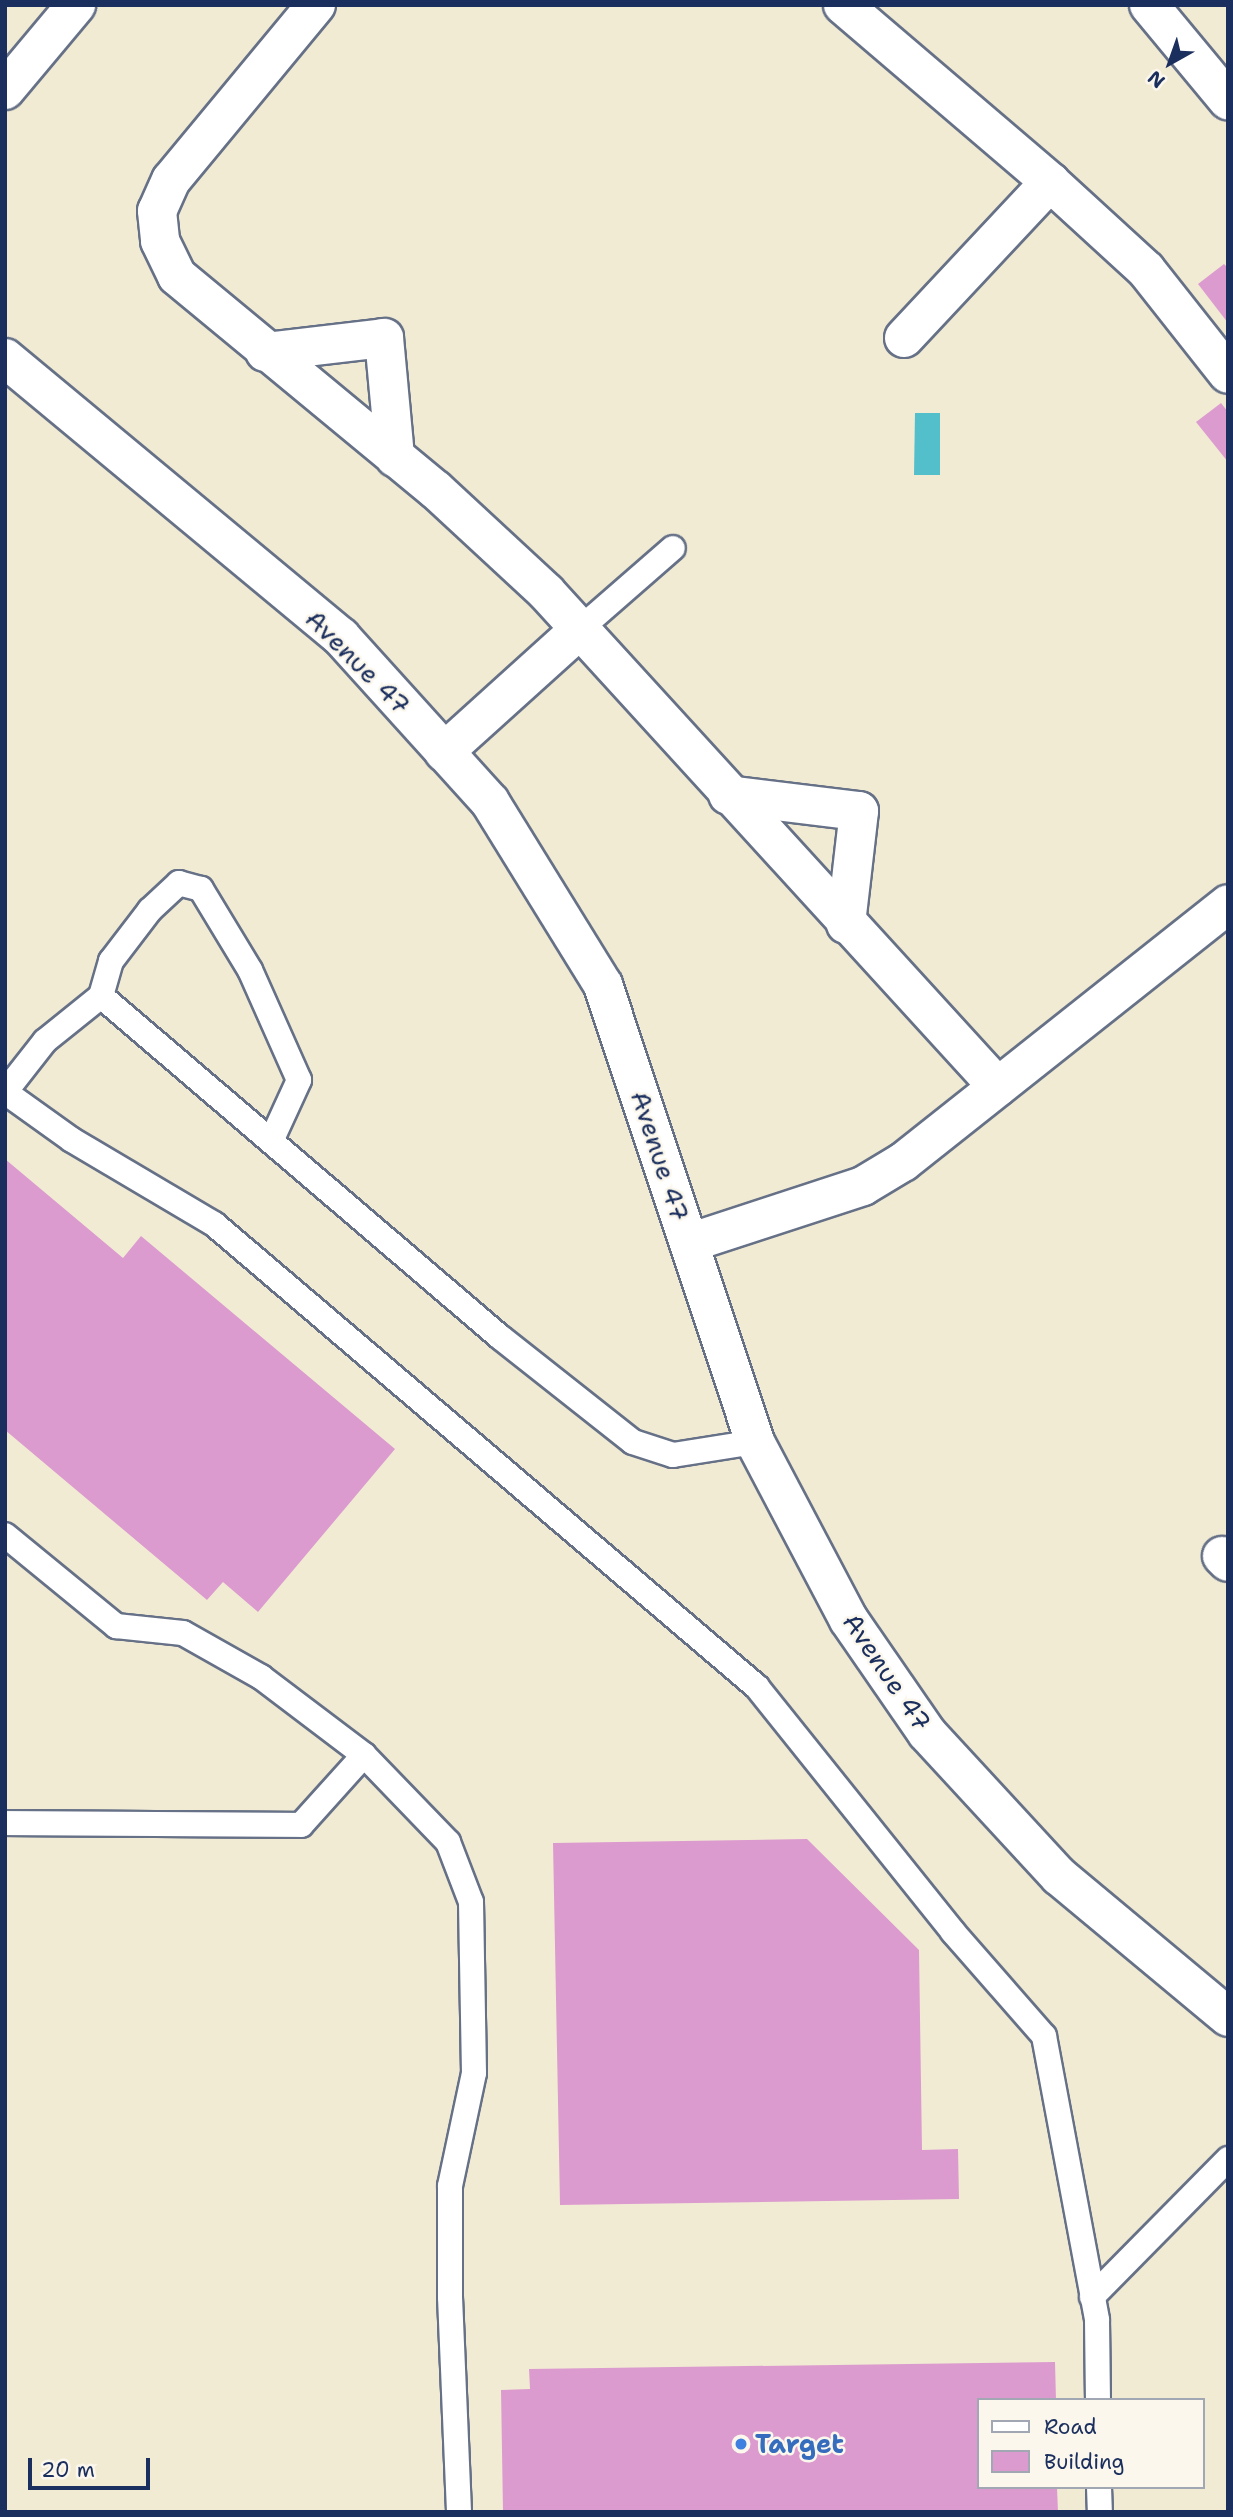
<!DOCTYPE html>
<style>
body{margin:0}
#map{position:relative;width:1233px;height:2517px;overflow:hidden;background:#f1ebd4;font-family:"Shantell Sans",sans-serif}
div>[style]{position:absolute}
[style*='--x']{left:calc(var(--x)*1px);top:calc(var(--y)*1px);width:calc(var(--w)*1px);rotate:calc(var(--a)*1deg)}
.water>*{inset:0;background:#52bfcb}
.building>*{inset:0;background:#dc9bcf}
.roads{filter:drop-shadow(2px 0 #667187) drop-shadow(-2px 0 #667187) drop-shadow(0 2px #667187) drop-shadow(0 -2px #667187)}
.lane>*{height:24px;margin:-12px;padding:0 12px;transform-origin:12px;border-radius:12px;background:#fff}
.street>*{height:38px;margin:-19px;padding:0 19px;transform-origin:19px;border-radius:19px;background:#fff}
.secondary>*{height:38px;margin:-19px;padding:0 19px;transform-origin:19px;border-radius:19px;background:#fff}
.dots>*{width:19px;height:19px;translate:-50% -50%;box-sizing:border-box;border:4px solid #fbf7ec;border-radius:50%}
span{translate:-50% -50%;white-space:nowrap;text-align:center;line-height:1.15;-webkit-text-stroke:5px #fbf7ec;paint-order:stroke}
.street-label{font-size:26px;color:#1b2f5e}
.shop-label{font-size:26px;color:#366cbe;font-weight:700}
.left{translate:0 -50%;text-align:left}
.frame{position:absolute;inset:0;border:7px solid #1b2f5e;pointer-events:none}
.legend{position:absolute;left:977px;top:2398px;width:228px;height:91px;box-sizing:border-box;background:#fbf7ec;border:2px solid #a1a7b3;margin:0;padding:9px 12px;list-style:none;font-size:21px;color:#1b2f5e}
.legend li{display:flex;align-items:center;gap:14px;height:35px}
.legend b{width:35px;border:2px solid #a1a7b3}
.north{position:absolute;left:1135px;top:28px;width:70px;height:70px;-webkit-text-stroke:5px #fbf7ec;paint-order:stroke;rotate:220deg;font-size:19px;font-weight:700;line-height:28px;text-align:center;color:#1b2f5e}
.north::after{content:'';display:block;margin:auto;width:24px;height:32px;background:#1b2f5e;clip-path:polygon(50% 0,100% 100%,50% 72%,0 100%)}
.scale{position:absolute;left:28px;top:2458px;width:122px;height:32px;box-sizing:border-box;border:4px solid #1b2f5e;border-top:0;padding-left:9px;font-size:21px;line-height:24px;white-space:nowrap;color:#1b2f5e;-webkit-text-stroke:5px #fbf7ec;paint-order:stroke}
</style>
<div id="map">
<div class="water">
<i style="clip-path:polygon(915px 413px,940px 413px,940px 475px,914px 475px)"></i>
</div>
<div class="building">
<i style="clip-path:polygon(1224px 264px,1228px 268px,1228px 323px,1198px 284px)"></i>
<i style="clip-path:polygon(1221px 403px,1228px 412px,1228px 462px,1196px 422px)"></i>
<i style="clip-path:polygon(5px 1159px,123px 1258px,141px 1236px,395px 1449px,258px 1612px,223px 1582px,207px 1600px,5px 1430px)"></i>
<i style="clip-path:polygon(807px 1839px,919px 1950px,922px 2150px,958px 2149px,959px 2199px,560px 2205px,553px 1843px)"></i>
<i style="clip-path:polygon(1055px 2362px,1056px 2400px,979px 2400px,979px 2487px,1057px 2487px,1058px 2512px,503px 2512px,501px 2390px,530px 2389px,529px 2369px)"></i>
</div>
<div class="roads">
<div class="lane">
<i style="--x:580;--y:629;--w:123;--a:-41.1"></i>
<i style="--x:5;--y:1092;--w:82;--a:35.6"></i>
<i style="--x:72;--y:1140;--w:165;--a:30.6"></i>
<i style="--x:214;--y:1224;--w:714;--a:40.45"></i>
<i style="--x:757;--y:1687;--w:314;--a:51.3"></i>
<i style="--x:953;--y:1932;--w:138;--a:48.8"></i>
<i style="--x:1044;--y:2036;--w:289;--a:79.4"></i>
<i style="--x:1097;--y:2320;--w:80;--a:89.3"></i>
<i style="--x:5;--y:1092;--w:65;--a:-51.9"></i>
<i style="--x:45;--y:1041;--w:72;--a:-38.8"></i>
<i style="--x:272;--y:1139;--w:65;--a:-65.4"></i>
<i style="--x:299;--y:1080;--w:120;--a:-114"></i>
<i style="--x:250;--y:970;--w:95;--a:-121.2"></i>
<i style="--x:201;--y:889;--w:23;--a:-165"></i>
<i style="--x:179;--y:883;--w:40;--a:137"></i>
<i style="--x:150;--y:910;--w:64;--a:127.4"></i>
<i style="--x:111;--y:961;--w:36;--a:106"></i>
<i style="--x:101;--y:996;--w:525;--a:40.52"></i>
<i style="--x:500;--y:1337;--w:169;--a:38.3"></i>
<i style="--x:633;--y:1442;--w:42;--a:18"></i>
<i style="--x:673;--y:1455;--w:83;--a:-9"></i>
<i style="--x:5;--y:1535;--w:144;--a:39.3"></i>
<i style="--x:116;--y:1626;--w:67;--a:6"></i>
<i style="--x:183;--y:1633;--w:90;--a:29.4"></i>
<i style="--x:261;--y:1677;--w:129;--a:37.1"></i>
<i style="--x:364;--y:1755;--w:94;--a:132"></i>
<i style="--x:301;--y:1825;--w:296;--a:-179.6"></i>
<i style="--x:364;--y:1755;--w:121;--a:46"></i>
<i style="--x:448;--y:1842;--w:64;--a:69"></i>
<i style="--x:471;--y:1902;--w:171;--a:89"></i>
<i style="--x:474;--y:2073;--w:116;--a:102"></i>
<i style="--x:450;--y:2186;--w:111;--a:90"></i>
<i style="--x:450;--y:2297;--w:215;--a:87.6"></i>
<i style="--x:1092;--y:2297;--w:194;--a:-45.4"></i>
<i style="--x:1099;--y:2487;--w:25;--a:88"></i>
</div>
<div class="street">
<i style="--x:316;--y:5;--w:227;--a:129.6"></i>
<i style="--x:171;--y:180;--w:34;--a:114"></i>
<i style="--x:157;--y:211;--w:30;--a:84"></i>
<i style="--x:160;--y:241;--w:39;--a:64"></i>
<i style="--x:177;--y:276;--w:336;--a:39.6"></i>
<i style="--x:436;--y:490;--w:150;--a:42.8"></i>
<i style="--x:546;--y:592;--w:670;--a:47.6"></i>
<i style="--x:843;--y:5;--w:272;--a:40.5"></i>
<i style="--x:1050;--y:182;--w:130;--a:42.5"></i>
<i style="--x:1146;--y:270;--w:132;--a:51.7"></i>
<i style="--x:1149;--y:5;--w:124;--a:50.3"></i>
<i style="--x:904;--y:338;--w:214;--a:-46.9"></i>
<i style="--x:265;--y:352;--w:120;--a:-6.7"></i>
<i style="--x:384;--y:338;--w:120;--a:84.7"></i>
<i style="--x:5;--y:358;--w:437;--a:39.7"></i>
<i style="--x:341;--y:637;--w:222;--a:47.9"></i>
<i style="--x:490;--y:802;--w:215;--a:58.3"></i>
<i style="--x:603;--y:985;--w:482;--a:71.6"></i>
<i style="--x:755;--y:1442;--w:201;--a:62.2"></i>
<i style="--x:849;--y:1620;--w:137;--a:55.4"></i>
<i style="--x:927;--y:1733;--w:195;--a:47.3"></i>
<i style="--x:1059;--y:1876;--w:220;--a:39.8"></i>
<i style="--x:444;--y:752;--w:183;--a:-42.1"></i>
<i style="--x:728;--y:795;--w:132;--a:7"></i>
<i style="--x:859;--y:811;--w:114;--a:96.6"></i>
<i style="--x:689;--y:1243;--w:183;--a:-18.1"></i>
<i style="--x:863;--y:1186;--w:47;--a:-31"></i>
<i style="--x:903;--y:1162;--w:415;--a:-38.4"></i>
<i style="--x:1222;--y:1556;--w:8;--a:45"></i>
</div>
<div class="secondary">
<i style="--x:5;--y:90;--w:111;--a:-50.1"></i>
</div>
</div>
<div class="dots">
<i style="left:741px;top:2444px;background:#3f7fe0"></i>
</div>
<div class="street-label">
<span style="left:358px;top:662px;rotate:45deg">Avenue 47</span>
<span style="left:660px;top:1156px;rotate:72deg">Avenue 47</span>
<span style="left:887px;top:1672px;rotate:56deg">Avenue 47</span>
</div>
<div class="shop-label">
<span class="left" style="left:755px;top:2444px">Target</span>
</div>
<div class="frame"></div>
<ul class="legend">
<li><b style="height:9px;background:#fff"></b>Road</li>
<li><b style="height:19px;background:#dc9bcf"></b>Building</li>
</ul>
<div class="north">N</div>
<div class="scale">20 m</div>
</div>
